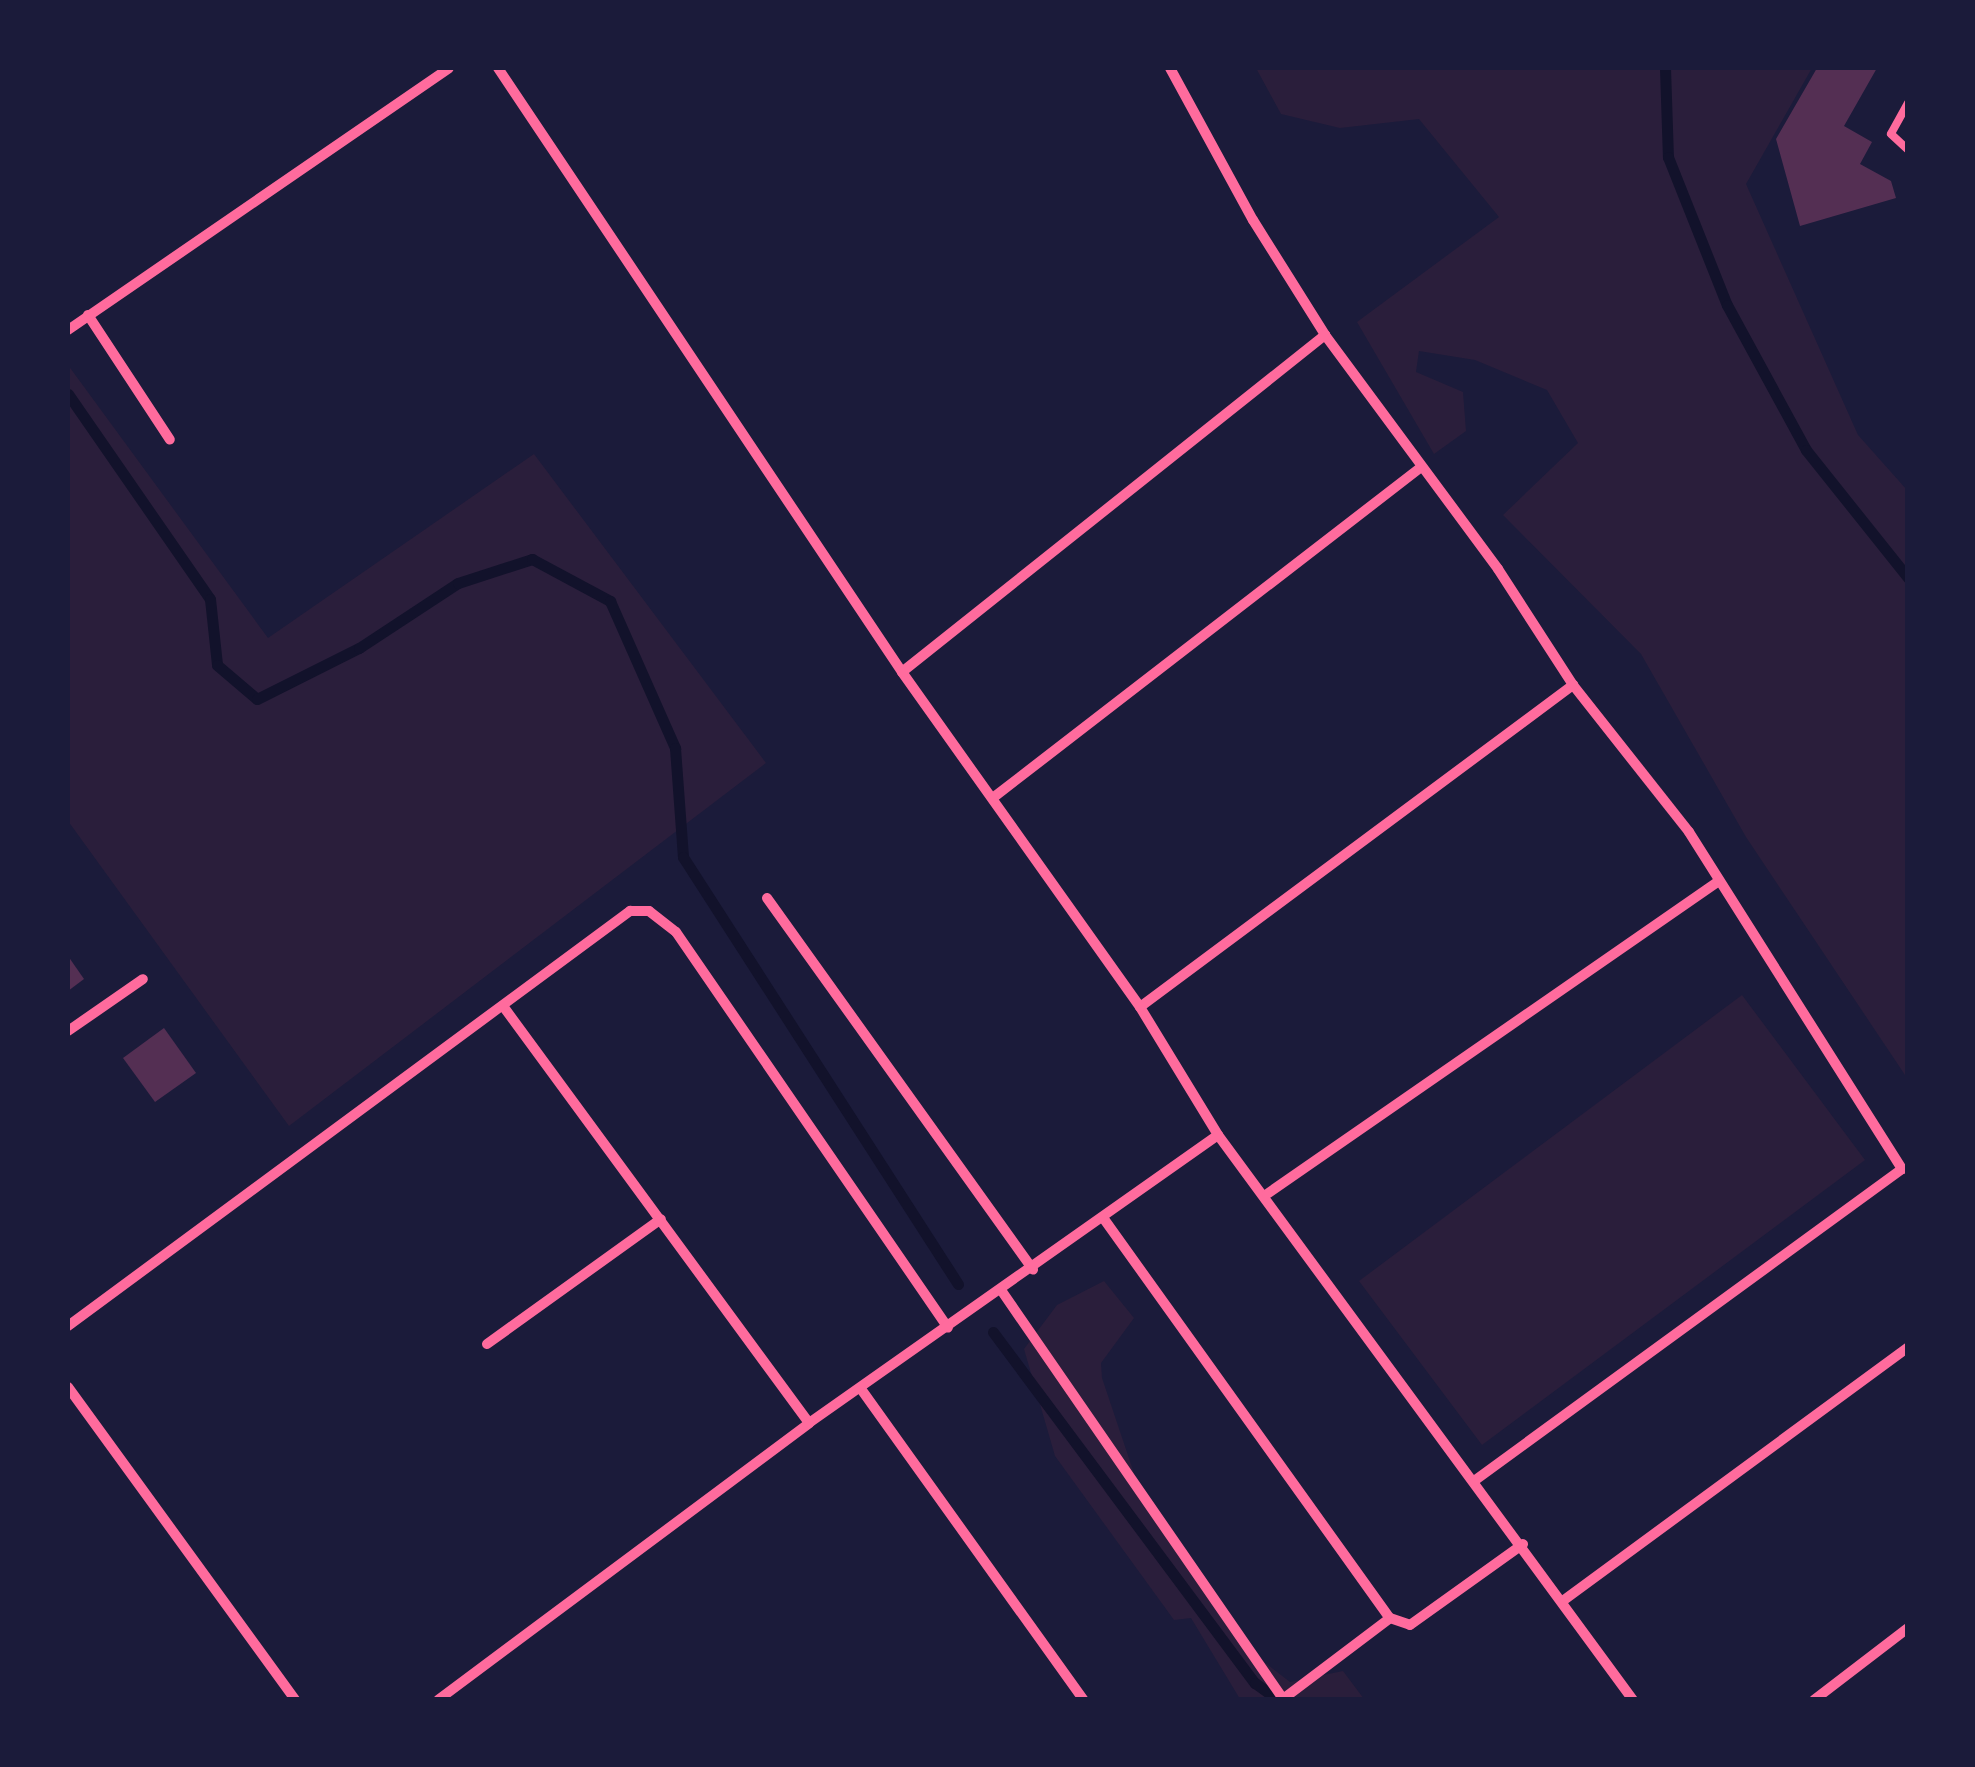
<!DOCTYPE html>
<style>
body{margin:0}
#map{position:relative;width:1975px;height:1767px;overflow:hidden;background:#1b1b3a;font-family:"IBM Plex Sans",sans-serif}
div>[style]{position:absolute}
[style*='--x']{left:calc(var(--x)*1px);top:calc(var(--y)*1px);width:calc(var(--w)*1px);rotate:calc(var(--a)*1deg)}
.green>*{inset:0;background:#2a1e3b}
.stream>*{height:11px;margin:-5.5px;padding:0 5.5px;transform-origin:5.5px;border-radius:5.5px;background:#12122b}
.building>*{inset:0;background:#542f53}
.service>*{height:8px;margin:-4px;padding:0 4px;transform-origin:4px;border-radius:4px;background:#ff6b9d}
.minor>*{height:10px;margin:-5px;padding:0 5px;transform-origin:5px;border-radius:5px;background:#ff6b9d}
span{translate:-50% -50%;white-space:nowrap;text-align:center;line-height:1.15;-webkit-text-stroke:10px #1b1b3a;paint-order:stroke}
.frame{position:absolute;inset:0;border:70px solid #1b1b3a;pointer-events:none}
</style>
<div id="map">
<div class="green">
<i style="clip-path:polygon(1256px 68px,1812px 68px,1746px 184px,1858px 435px,1907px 490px,1907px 1078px,1746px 837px,1641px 654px,1503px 515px,1578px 443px,1547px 390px,1475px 360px,1419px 351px,1416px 372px,1463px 392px,1466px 431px,1434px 454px,1357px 322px,1499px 217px,1419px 119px,1340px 128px,1281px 114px)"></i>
<i style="clip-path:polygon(68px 365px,268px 638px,534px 454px,766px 763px,289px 1126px,68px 821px)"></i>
<i style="clip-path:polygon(1742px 995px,1865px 1160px,1482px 1445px,1359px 1281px)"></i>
<i style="clip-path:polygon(1104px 1281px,1134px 1318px,1101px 1363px,1102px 1378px,1143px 1500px,1250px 1651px,1290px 1682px,1343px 1671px,1364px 1699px,1240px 1699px,1191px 1618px,1174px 1620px,1055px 1456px,1024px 1349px,1057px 1305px)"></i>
</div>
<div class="stream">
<i style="--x:1665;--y:68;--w:89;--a:88.1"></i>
<i style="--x:1668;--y:157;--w:159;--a:68.3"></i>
<i style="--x:1727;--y:305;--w:165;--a:61.4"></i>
<i style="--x:1806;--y:450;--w:164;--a:51.4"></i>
<i style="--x:68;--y:394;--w:249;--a:55.3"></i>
<i style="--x:210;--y:599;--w:66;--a:83.9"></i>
<i style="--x:217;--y:665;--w:52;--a:40.4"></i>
<i style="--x:257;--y:699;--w:114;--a:-26.6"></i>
<i style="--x:359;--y:648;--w:118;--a:-33.3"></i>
<i style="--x:458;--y:583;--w:78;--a:-18"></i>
<i style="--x:532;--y:559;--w:89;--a:28.3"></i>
<i style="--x:610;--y:601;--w:161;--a:66.1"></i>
<i style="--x:675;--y:748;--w:109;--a:85.8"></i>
<i style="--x:683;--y:857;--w:508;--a:57.22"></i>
<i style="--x:993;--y:1332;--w:438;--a:53.3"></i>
<i style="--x:1255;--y:1683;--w:29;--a:36"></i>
</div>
<div class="building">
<i style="clip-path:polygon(1817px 68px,1877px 68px,1844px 126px,1872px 142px,1860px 164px,1891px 181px,1896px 198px,1800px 226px,1776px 139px)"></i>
<i style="clip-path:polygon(68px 956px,84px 979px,68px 991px)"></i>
<i style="clip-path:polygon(164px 1028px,196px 1073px,155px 1102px,123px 1058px)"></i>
</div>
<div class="service">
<i style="--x:1908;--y:103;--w:35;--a:119"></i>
<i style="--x:1891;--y:134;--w:23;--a:43"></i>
</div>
<div class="minor">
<i style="--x:498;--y:68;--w:727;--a:56.22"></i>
<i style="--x:902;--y:672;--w:411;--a:54.6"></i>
<i style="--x:1140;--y:1007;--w:150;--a:58.6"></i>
<i style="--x:1218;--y:1135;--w:701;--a:53.7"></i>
<i style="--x:1170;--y:68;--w:173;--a:61.4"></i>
<i style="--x:1253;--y:220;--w:136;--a:57.9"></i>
<i style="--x:1325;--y:335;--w:291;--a:53.5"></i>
<i style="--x:1498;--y:569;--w:138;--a:57.1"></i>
<i style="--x:1573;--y:685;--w:187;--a:51.7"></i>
<i style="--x:1689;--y:832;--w:399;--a:57.7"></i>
<i style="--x:1902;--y:1169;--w:530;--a:143.91"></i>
<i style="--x:88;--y:315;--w:149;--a:56.7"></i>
<i style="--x:68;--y:330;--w:462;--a:-34.5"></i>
<i style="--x:902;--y:672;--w:541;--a:-38.54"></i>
<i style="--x:994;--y:797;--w:538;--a:-37.68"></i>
<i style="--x:767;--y:898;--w:457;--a:54.4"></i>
<i style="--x:503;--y:1006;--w:517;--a:53.73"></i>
<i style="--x:1140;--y:1007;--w:540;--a:-36.64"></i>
<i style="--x:68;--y:1031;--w:91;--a:-34.7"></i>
<i style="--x:1267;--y:1194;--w:546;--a:-34.71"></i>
<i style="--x:1104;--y:1219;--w:491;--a:54.4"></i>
<i style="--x:1001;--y:1290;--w:497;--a:55.4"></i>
<i style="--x:1283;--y:1699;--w:134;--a:-37.1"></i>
<i style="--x:1390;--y:1618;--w:21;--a:19"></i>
<i style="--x:1410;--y:1625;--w:139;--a:-35.6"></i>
<i style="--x:68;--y:1326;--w:699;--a:-36.44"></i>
<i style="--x:630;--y:911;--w:19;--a:0"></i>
<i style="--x:649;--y:911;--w:34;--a:38"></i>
<i style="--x:676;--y:932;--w:480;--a:55.5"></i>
<i style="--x:487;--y:1344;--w:214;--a:-35.7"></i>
<i style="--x:68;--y:1387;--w:387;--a:54"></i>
<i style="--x:861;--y:1389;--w:383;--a:54.4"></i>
<i style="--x:1564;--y:1600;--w:427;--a:-36.3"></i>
<i style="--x:438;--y:1700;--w:463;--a:-36.7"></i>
<i style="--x:809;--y:1423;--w:500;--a:-35.15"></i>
<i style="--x:1814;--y:1700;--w:118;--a:-37.5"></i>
</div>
<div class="frame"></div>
</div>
